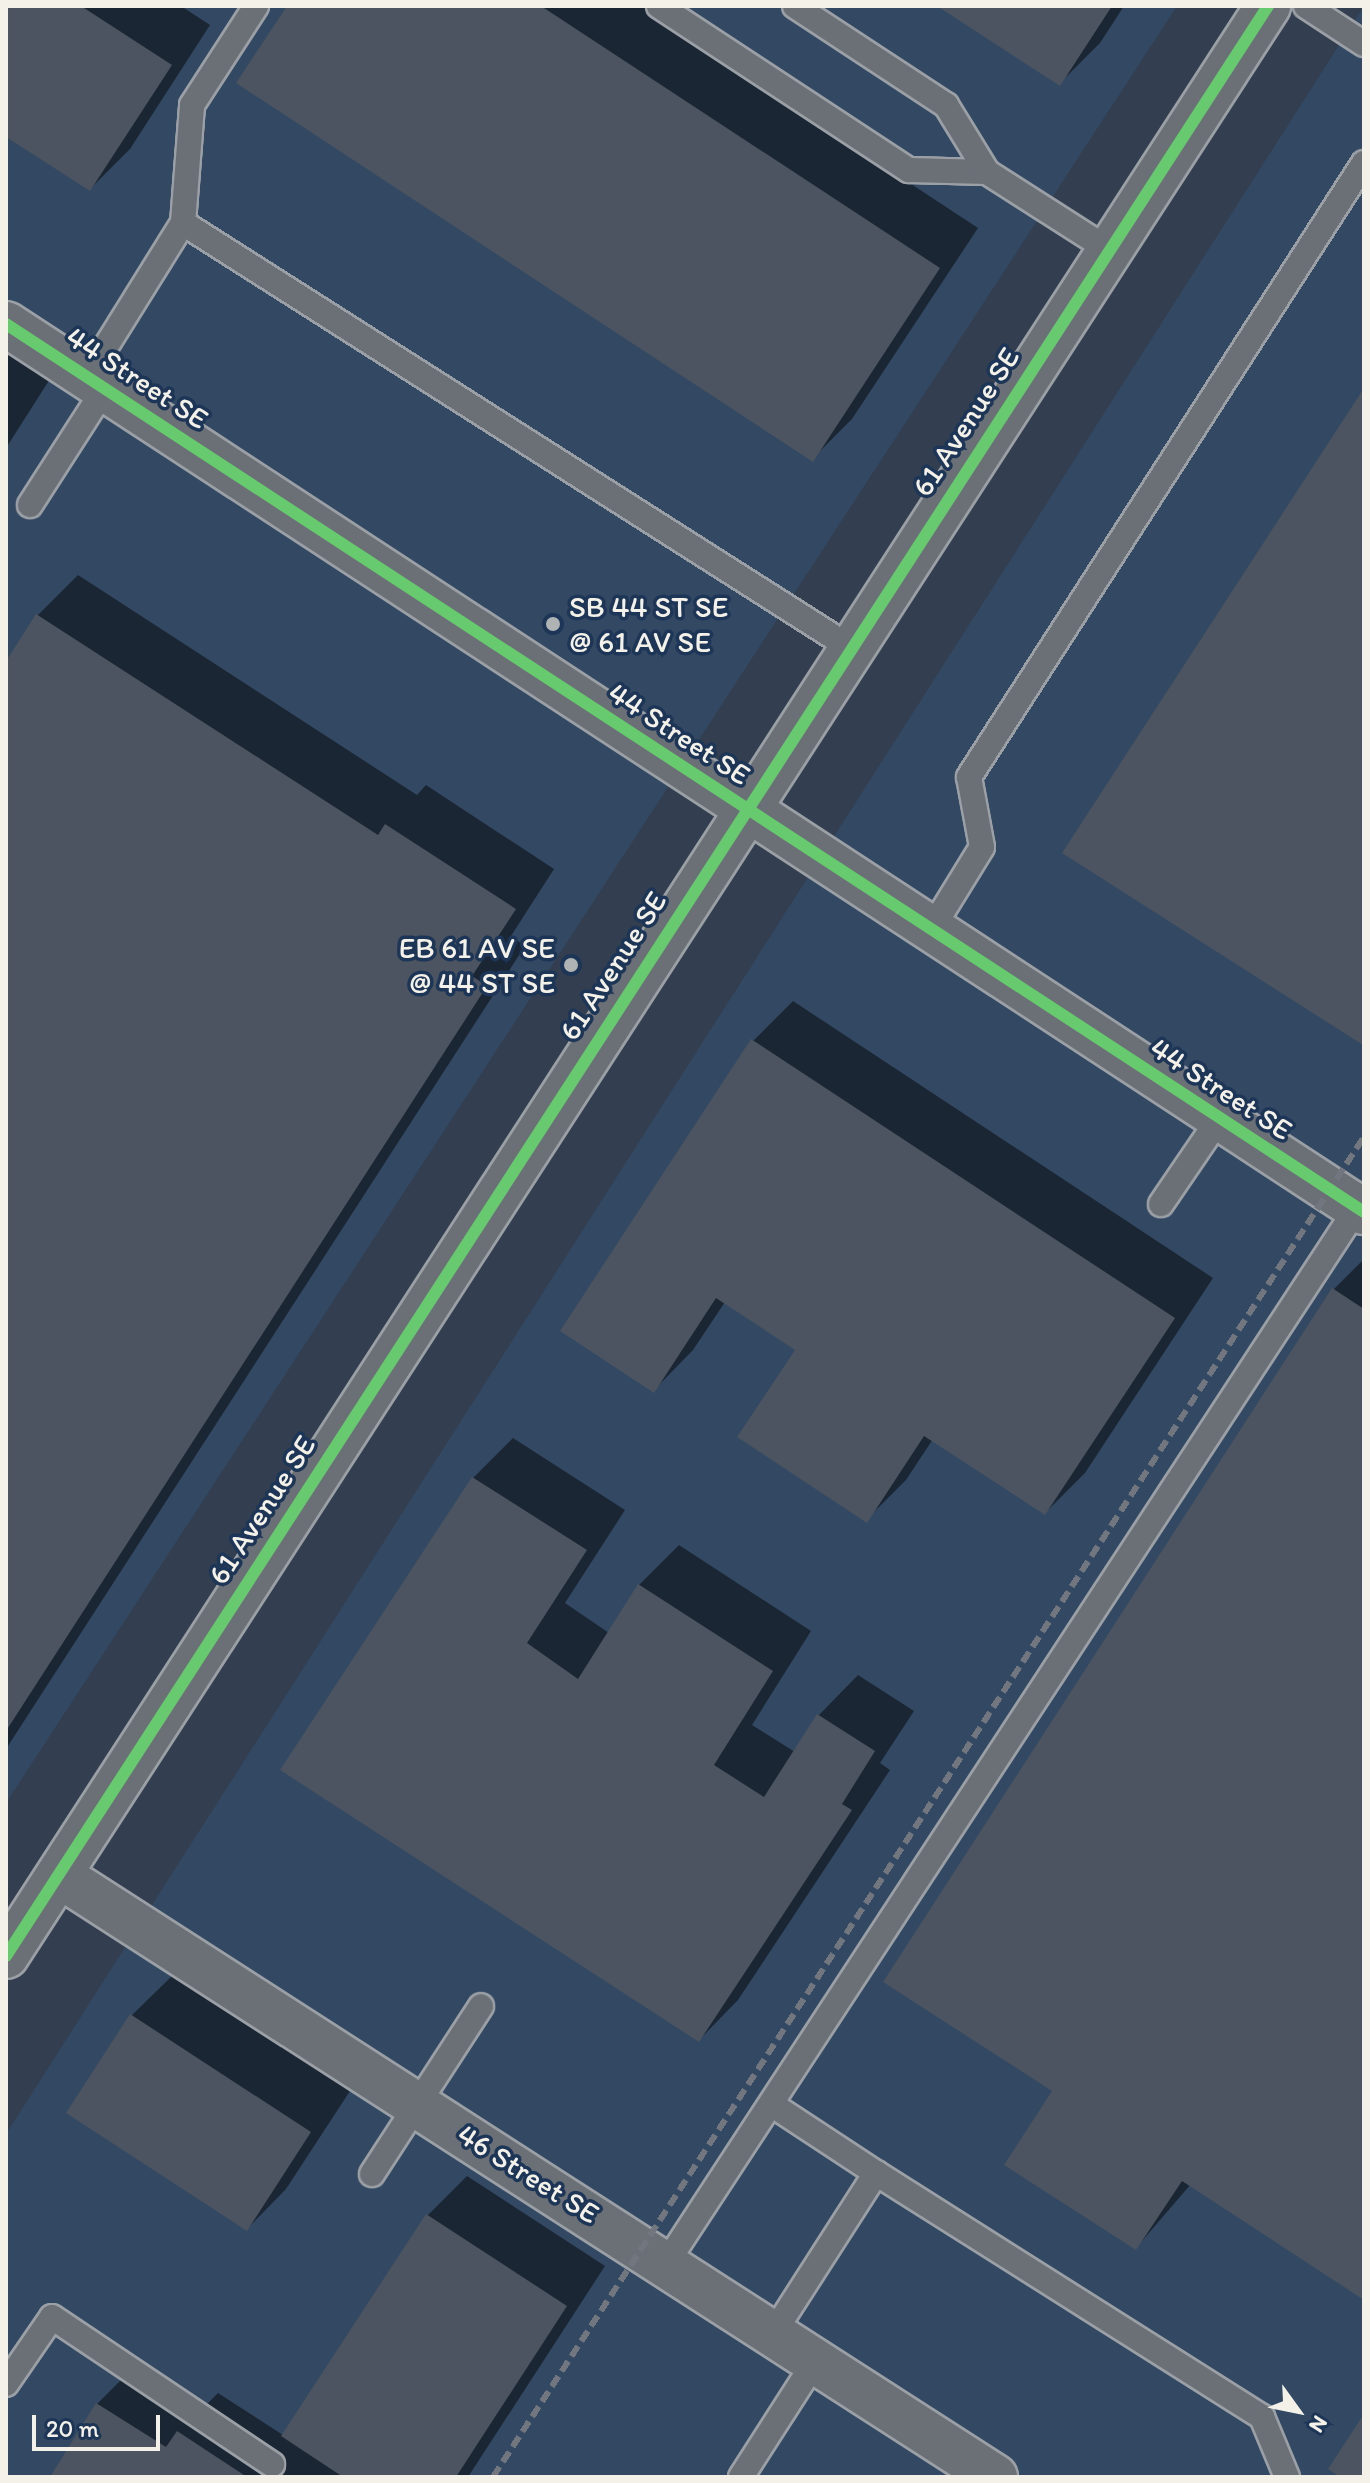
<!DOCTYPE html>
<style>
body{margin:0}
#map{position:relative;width:1370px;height:2483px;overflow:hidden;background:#333f50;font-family:Itim,sans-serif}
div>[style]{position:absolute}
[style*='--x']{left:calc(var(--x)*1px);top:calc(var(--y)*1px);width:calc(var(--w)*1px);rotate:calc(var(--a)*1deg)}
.built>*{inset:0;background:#334863}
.shadow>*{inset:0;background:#0007}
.building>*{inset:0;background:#4b5460}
.roads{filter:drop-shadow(2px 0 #9ba0a6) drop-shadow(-2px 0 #9ba0a6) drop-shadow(0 2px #9ba0a6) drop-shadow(0 -2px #9ba0a6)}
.lane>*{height:24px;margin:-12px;padding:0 12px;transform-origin:12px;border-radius:12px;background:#6b7077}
.street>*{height:44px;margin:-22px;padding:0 22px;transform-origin:22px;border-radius:22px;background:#6b7077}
.secondary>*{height:44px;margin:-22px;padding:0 22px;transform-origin:22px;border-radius:22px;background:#6b7077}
.rail>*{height:6px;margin-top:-3px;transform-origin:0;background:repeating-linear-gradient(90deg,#72777f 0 12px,transparent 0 18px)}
.cycleway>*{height:12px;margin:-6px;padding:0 6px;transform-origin:6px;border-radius:6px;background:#67ca6e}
.dots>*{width:22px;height:22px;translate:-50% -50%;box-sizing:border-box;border:4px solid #1d3557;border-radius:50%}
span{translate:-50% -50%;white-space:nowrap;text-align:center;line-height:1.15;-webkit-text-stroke:7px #1d3557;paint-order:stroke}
.street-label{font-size:30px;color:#f4f1e8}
.poi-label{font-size:30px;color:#f4f1e8}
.left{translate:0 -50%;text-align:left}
.right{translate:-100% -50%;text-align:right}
.frame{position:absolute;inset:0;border:8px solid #f4f1e8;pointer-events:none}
.north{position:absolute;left:1258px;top:2371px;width:80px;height:80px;-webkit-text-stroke:6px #1d3557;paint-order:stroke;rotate:123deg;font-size:22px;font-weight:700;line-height:32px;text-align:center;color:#f4f1e8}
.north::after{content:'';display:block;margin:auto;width:28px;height:36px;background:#f4f1e8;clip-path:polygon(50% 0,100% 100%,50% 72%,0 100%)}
.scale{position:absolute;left:32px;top:2415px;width:128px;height:36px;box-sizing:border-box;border:4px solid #f4f1e8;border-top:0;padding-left:10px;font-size:24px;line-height:28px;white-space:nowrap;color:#f4f1e8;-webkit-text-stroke:6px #1d3557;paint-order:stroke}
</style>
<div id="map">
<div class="built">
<i style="clip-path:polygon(6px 6px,1177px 6px,6px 1803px)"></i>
<i style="clip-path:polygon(1364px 6px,1364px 2477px,6px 2477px,6px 2134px)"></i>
</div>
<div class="shadow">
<i style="clip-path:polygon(6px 6px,181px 6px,210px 25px,130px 149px,90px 189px,6px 134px)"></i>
<i style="clip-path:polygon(289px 6px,641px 6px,978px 228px,852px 419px,812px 459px)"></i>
<i style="clip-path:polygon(941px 6px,1124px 6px,1100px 43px,1060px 83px)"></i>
<i style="clip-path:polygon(6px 351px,50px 379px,6px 448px)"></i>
<i style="clip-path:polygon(78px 575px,417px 795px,426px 785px,554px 869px,511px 936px,525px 946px,6px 1749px,6px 665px,38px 615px)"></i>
<i style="clip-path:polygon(793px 1001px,1213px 1278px,1085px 1473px,1045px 1513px,933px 1439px,906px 1480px,866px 1520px,798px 1349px,725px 1302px,693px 1350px,654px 1390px,753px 1041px)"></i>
<i style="clip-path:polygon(1364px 1259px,1364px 2298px,1191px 2184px,1136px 2248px,1055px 2091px,1334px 1289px)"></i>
<i style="clip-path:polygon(513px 1438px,625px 1510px,565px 1603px,609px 1633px,639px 1585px,679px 1545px,811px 1631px,752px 1725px,795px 1752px,819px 1715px,858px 1675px,914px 1711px,880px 1763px,890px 1770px,738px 2000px,699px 2040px,283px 1770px,473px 1478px)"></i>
<i style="clip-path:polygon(172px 1976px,350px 2091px,286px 2189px,247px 2229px,132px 2015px)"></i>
<i style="clip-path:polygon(467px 2176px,605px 2266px,468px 2477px,52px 2477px,97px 2404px,137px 2364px,204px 2407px,218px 2393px,283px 2435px,428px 2215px)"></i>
</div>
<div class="building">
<i style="clip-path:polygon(6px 6px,81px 6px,172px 65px,90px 191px,6px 137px)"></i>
<i style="clip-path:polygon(287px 6px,541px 6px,940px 268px,813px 462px,236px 83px)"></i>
<i style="clip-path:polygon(937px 6px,1112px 6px,1060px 86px)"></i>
<i style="clip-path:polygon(1364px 388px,1364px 1043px,1363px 1045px,1062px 853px)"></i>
<i style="clip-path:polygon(36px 614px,378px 835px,385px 824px,516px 909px,472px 976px,487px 986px,6px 1731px,6px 661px)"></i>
<i style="clip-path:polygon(751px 1039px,1175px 1318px,1045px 1515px,924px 1436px,867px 1523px,737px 1437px,795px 1350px,716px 1298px,654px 1393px,560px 1331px)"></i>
<i style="clip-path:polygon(1332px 1288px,1364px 1309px,1364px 2300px,1182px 2181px,1136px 2250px,1004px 2165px,1052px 2091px,883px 1982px)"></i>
<i style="clip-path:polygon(472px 1477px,587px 1550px,527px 1643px,578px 1679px,638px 1584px,773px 1671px,714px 1765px,764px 1797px,817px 1714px,875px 1751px,842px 1804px,852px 1810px,699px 2042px,280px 1770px)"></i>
<i style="clip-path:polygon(130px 2014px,311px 2132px,247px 2231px,66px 2113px)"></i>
<i style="clip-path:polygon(426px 2214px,567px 2306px,456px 2477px,343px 2477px,281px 2436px)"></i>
<i style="clip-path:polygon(96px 2403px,166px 2447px,177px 2431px,247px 2477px,50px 2477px)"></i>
<i style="clip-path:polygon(1364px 2414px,1364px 2477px,1340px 2477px,1328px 2469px)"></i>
</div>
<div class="roads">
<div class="lane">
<i style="--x:659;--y:6;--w:299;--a:33.3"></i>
<i style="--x:909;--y:170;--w:78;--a:1.5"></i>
<i style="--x:795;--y:6;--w:181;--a:33.3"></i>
<i style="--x:946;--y:105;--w:79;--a:58.5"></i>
<i style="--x:987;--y:172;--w:145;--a:32.6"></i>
<i style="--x:1306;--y:6;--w:69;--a:33.2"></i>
<i style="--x:183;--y:223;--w:792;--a:32.47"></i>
<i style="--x:87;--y:377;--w:181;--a:-58.1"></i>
<i style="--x:183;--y:223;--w:118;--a:-85.6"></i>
<i style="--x:192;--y:105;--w:118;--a:-57.1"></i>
<i style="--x:30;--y:505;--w:139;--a:-57.3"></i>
<i style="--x:931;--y:930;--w:97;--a:-58.4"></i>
<i style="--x:982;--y:847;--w:71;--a:-100.5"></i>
<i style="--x:969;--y:777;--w:730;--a:-57.25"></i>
<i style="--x:1161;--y:1204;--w:103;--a:-55.7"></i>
<i style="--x:771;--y:2104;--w:126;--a:33.3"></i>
<i style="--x:372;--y:2174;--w:200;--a:-57"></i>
<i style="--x:667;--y:2262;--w:1260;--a:-56.79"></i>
<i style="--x:774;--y:2332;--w:189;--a:-57.3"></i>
<i style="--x:876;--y:2173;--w:457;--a:32.3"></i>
<i style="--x:1262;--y:2417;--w:65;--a:67.4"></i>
<i style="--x:6;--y:2384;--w:81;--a:-55.5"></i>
<i style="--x:52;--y:2317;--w:265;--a:33.8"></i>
<i style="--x:741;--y:2477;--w:139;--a:-57.3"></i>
</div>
<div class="street">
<i style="--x:6;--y:324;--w:1623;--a:33.18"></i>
<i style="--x:59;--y:1875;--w:1113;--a:32.75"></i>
</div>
<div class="secondary">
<i style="--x:6;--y:1956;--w:2323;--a:-57.09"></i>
</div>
</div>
<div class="rail">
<i style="--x:493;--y:2477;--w:1598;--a:-56.98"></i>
</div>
<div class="cycleway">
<i style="--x:6;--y:324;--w:1623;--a:33.18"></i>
<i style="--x:6;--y:1956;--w:2323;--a:-57.09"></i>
</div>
<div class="dots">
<i style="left:553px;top:624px;background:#b0b3b3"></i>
<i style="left:571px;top:965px;background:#b0b3b3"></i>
</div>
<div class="street-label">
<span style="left:137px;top:378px;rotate:33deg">44 Street SE</span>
<span style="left:966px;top:422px;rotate:-57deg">61 Avenue SE</span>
<span style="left:679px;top:734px;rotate:33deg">44 Street SE</span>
<span style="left:613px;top:966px;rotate:-57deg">61 Avenue SE</span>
<span style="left:1221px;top:1089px;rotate:33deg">44 Street SE</span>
<span style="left:262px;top:1510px;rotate:-57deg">61 Avenue SE</span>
<span style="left:528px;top:2174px;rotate:32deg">46 Street SE</span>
</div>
<div class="poi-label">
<span class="left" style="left:569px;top:624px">SB 44 ST SE<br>@ 61 AV SE</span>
<span class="right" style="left:555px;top:965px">EB 61 AV SE<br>@ 44 ST SE</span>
</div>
<div class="frame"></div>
<div class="north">N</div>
<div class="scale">20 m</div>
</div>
